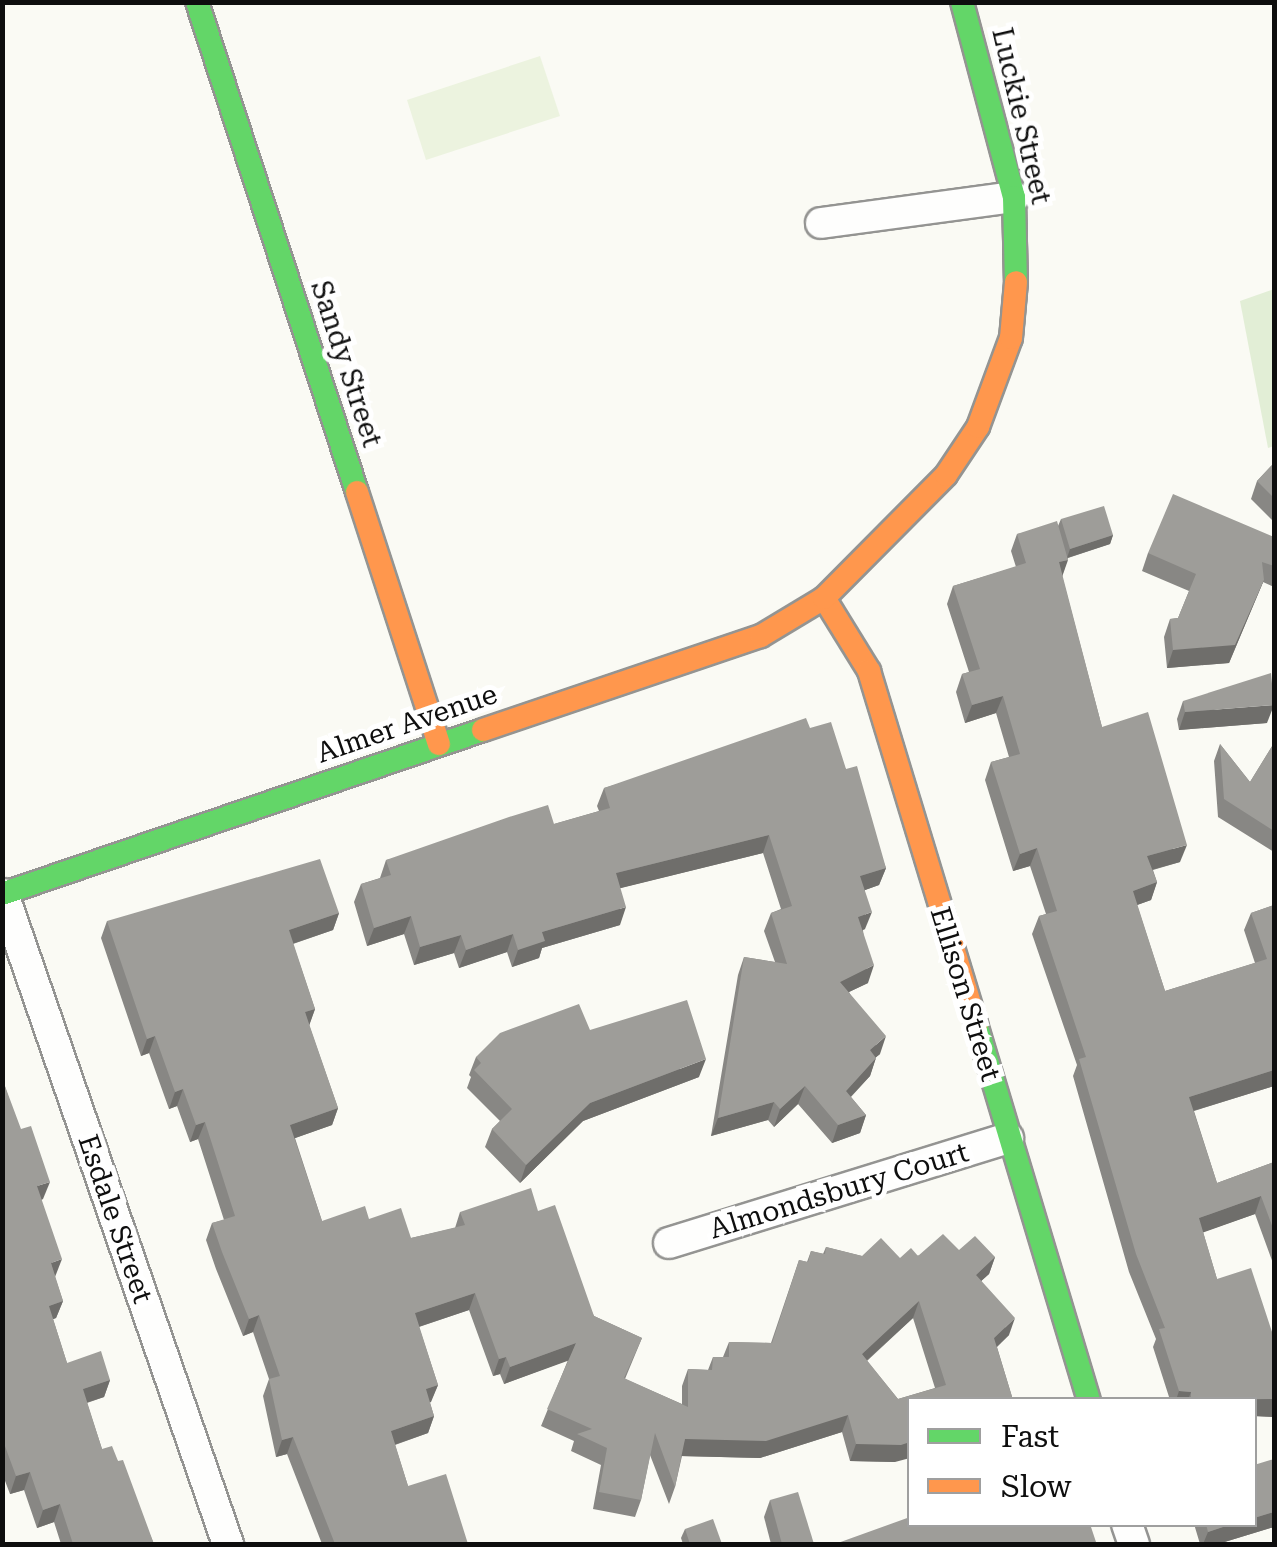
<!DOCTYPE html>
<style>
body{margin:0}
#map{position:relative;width:1277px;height:1547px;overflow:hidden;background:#fafaf4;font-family:"Roboto Serif",serif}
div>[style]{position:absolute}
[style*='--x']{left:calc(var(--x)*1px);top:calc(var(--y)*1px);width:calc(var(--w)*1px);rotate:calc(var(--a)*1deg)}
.green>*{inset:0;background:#e2eed6}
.pitch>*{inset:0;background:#ecf3df}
.roads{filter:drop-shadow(2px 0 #949492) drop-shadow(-2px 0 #949492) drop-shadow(0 2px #949492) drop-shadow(0 -2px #949492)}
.street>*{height:30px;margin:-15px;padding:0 15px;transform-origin:15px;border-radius:15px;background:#fefefd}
.fast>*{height:22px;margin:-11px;padding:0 11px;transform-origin:11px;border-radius:11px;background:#63d668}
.slow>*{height:22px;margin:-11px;padding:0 11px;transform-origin:11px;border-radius:11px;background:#ff974d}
.wall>*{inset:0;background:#888784}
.shaded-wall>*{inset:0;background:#6f6e6b}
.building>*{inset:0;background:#9e9d99}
span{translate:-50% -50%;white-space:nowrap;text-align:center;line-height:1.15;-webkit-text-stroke:10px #fff;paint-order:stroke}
.street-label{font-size:28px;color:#0e0e0e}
.frame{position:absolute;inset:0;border:5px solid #0e0e0e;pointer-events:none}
.legend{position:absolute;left:907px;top:1397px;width:350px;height:130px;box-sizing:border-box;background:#fff;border:2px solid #9f9f9f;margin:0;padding:12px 18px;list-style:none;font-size:30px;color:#0e0e0e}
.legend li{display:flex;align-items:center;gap:20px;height:50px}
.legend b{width:50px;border:2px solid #9f9f9f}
</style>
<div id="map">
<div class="green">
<i style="clip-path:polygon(1274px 289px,1274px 446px,1268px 448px,1240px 301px)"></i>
</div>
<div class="pitch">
<i style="clip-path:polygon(540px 56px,560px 116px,426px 160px,407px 100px)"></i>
</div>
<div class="roads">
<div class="street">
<i style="--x:821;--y:223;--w:195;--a:-7.7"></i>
<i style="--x:3;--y:894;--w:688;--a:70.91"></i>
<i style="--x:669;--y:1243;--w:355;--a:-17.2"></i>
<i style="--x:1127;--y:1524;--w:21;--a:71"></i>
</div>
<div class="fast">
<i style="--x:197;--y:2;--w:515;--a:71.92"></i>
<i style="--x:962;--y:2;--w:202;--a:75.1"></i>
<i style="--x:1014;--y:197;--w:85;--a:88.7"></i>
<i style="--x:2;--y:894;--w:508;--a:-18.83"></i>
<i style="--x:976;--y:1024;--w:393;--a:73.3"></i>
</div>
<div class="slow">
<i style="--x:357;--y:492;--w:265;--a:72"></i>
<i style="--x:824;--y:598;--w:86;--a:58.3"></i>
<i style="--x:869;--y:671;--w:369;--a:73.1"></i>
<i style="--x:483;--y:730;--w:293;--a:-18.7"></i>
<i style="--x:761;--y:636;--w:74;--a:-31.1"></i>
<i style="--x:824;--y:598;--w:173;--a:-45.2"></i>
<i style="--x:946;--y:475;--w:58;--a:-56.3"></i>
<i style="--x:978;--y:427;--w:95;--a:-69.7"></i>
<i style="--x:1011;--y:338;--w:56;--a:-84.9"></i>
</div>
</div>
<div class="wall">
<i style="clip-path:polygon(1274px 463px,1274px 522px,1251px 499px,1257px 481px)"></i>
<i style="clip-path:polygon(1061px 519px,1113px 535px,1110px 544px,1068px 558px,1062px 576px,1102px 727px,1180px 862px,1153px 870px,1157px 882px,1151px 900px,1137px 905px,1165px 991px,1255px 963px,1244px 930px,1251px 913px,1274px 905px,1274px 1086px,1194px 1111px,1217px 1183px,1274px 1162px,1274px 1266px,1255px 1214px,1203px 1232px,1217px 1279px,1274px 1417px,1254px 1416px,1254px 1400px,1170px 1400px,1153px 1347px,1156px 1339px,1129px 1272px,1073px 1076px,1077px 1065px,1032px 934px,1039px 916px,1046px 914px,1030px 866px,1013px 871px,985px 780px,991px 762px,1009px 757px,996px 713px,965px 723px,956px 692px,962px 674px,969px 672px,947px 604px,953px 586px,1016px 567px,1011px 551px,1017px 534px,1058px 526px)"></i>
<i style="clip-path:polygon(1274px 537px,1274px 587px,1263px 582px,1229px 663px,1167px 668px,1164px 637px,1170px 619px,1178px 618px,1189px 591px,1142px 571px,1148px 553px)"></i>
<i style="clip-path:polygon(1183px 701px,1267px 723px,1179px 730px,1177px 719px)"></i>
<i style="clip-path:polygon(810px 728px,846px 769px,886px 868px,879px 885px,865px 890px,865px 929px,863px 930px,868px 983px,849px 992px,880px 1054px,876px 1057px,870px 1076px,851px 1097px,866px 1115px,860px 1133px,832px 1143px,798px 1104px,774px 1127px,768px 1120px,711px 1136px,738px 975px,744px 957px,775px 962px,764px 931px,771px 913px,781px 909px,763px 853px,620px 888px,620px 925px,542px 948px,539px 958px,512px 967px,507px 952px,459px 968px,454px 953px,414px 965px,404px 934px,367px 946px,354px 902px,361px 884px,380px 878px,386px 860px,554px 824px,599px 811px,597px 806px,604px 788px)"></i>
<i style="clip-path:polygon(1274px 743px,1274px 852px,1218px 817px,1214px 761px,1220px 744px,1250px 782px)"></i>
<i style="clip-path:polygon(evenodd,339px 913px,333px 930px,293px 944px,315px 1009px,309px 1025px,338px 1108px,332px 1125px,295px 1138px,322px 1221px,369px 1219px,411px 1238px,455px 1228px,460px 1212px,538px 1211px,594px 1316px,642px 1338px,625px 1379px,682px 1404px,682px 1386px,688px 1369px,708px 1370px,713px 1357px,723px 1357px,729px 1342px,771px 1343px,799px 1260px,807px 1262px,811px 1251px,823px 1254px,826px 1247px,862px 1256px,900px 1258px,959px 1250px,995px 1257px,989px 1274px,981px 1281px,1009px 1335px,997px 1347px,1013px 1400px,910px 1400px,895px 1462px,850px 1461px,842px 1432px,760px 1458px,682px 1456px,675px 1487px,669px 1504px,650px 1455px,641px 1500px,635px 1517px,593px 1509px,601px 1465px,571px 1451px,574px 1441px,541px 1426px,568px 1360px,504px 1384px,500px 1374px,493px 1376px,469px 1310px,419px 1327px,438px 1385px,430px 1403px,434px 1416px,428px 1433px,395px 1445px,408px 1486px,468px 1544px,322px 1544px,287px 1454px,276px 1457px,263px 1396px,269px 1379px,253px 1332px,243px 1336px,216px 1269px,206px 1240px,212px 1223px,224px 1220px,198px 1139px,190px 1142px,177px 1106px,169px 1109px,149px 1053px,141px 1056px,101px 938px,107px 921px,339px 913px,913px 1318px,935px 1388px,898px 1399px,867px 1361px,913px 1318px)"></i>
<i style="clip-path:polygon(590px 1030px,699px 1077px,583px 1121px,520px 1183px,485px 1147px,492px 1129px,500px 1121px,467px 1088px,471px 1077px,469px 1075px,476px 1057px)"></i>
<i style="clip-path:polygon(2px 1078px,43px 1199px,41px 1200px,55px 1277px,63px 1301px,56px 1318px,53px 1319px,67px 1363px,110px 1380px,104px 1397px,87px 1403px,102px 1449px,118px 1461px,154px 1544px,61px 1544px,54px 1522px,37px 1528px,24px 1490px,10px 1494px,2px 1473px)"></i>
<i style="clip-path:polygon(1274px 1459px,1274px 1527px,1218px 1544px,1200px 1544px,1194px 1524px,1254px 1524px)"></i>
<i style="clip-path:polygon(770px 1500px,814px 1544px,771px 1544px,764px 1517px)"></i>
<i style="clip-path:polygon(685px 1529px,722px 1544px,683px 1544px,681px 1538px)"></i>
</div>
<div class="shaded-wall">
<i style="clip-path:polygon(1113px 535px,1110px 544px,1067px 558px,1070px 549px)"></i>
<i style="clip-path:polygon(1068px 560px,1062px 577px,1059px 562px)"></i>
<i style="clip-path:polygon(1264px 580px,1229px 663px,1167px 668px,1173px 650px)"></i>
<i style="clip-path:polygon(1003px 696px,996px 713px,965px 723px,972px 705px)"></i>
<i style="clip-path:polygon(1274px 705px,1267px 723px,1179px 730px,1185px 712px)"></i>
<i style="clip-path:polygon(769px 835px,763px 853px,609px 891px,616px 873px)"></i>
<i style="clip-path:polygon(1187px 845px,1180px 862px,1140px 873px,1147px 856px)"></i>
<i style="clip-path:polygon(1037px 848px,1030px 866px,1013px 871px,1020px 854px)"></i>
<i style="clip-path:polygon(886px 868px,879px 885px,854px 894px,860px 876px)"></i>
<i style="clip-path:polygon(1157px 882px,1151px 900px,1126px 909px,1133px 891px)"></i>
<i style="clip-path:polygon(626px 907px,620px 925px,542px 948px,539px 958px,512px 967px,518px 950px,542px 932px)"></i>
<i style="clip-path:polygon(872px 912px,865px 929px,852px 934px,858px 917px)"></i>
<i style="clip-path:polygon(339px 913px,333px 930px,283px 947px,289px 930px)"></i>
<i style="clip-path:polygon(411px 916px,404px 934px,367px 946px,374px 928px)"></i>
<i style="clip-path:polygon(513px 934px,507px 952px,459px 968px,466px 950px)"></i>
<i style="clip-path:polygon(461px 935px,454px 953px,414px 965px,420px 947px)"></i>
<i style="clip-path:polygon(874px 965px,868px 983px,834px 999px,840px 982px)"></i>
<i style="clip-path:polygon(315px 1009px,309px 1026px,305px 1012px)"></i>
<i style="clip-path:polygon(155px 1036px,149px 1053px,141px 1056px,147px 1039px)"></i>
<i style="clip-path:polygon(886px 1036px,880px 1054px,863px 1068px,870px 1050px)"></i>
<i style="clip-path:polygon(876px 1058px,870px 1076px,839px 1109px,846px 1091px)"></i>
<i style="clip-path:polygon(706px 1059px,699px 1077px,583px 1121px,520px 1183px,526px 1165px,590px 1103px)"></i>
<i style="clip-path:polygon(1274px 1070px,1274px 1086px,1183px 1114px,1189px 1097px)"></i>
<i style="clip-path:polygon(805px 1086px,798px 1104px,774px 1127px,780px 1109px)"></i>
<i style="clip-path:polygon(183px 1089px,177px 1106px,169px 1109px,175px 1092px)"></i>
<i style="clip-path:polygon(774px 1102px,768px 1120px,711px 1136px,718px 1118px)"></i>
<i style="clip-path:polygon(338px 1108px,332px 1125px,284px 1142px,290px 1125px)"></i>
<i style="clip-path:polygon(866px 1115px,860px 1133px,832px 1143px,838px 1125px)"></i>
<i style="clip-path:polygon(205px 1122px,198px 1139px,190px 1142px,196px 1125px)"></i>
<i style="clip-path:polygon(50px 1182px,43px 1199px,30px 1203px,37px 1186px)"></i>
<i style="clip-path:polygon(1261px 1196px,1255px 1214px,1193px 1236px,1199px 1218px)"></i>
<i style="clip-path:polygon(995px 1257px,989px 1274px,969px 1292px,976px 1275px)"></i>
<i style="clip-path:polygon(62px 1259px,55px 1277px,51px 1263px)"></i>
<i style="clip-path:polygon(475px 1293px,469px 1310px,409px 1330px,415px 1313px)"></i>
<i style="clip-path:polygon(63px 1301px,56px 1318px,42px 1323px,49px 1306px)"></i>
<i style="clip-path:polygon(919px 1301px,913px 1318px,855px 1371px,862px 1354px)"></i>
<i style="clip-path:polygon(259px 1315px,253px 1332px,243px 1336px,249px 1319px)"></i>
<i style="clip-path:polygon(1015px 1318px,1009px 1335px,988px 1355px,994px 1338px)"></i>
<i style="clip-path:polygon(576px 1343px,570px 1360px,504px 1384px,510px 1367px)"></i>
<i style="clip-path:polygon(506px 1357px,500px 1374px,493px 1376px,499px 1359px)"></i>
<i style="clip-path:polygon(110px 1380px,104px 1397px,76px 1406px,83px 1389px)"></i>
<i style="clip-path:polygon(438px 1385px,431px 1402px,419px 1406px,426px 1389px)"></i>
<i style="clip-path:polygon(1179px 1391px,1191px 1392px,1188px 1400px,1176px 1400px)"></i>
<i style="clip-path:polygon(1251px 1398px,1274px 1399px,1274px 1417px,1254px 1416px,1254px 1400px,1250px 1400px)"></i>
<i style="clip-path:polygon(848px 1415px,842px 1432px,760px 1458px,679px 1456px,685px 1439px)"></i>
<i style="clip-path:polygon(434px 1416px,428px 1433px,385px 1448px,391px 1431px)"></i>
<i style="clip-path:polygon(293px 1437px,287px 1454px,276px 1457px,282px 1440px)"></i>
<i style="clip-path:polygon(910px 1442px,910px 1458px,895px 1462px,850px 1461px,856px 1444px)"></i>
<i style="clip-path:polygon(30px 1472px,24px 1490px,10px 1494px,16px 1476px)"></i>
<i style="clip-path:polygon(60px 1504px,54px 1522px,37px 1528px,43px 1510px)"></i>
<i style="clip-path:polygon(1274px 1512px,1274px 1527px,1218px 1544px,1203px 1544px,1208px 1532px,1232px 1524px,1254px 1524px,1254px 1518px)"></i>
</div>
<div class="building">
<i style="clip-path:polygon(1274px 463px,1274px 498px,1257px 481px)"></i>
<i style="clip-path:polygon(1173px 494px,1274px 537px,1274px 566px,1262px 562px,1264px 580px,1235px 645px,1173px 650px,1170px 619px,1178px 618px,1196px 574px,1148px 553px)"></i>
<i style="clip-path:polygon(1104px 506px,1113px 535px,1070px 549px,1061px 519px)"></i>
<i style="clip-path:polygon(1057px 521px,1068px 560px,1059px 562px,1102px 727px,1148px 712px,1187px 845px,1147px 856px,1157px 882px,1133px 891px,1165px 991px,1267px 959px,1251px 913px,1274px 905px,1274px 1070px,1189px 1097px,1217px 1183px,1274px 1162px,1274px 1231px,1261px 1196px,1199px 1218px,1217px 1279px,1251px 1268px,1274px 1338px,1274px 1399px,1191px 1400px,1191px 1392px,1179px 1391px,1159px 1329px,1165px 1328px,1136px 1254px,1079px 1059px,1086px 1057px,1039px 916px,1057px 911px,1037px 848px,1020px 854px,991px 762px,1020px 754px,1003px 696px,972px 705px,962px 674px,980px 669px,953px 586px,1026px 563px,1017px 534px)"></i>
<i style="clip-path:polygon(1271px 673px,1274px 705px,1185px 712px,1183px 701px)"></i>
<i style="clip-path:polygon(806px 718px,810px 728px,831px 722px,846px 769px,857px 766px,886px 868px,860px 876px,872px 912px,858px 917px,874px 965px,840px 982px,886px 1036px,870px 1050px,876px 1058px,846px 1091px,866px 1115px,838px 1125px,805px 1086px,780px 1109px,774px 1102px,718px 1118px,744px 957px,787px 964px,771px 913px,792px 906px,769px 835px,616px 873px,626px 907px,542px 932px,545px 941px,518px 950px,513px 934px,466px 950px,461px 935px,420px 947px,411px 916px,374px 928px,361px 884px,391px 875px,386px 860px,509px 817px,548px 805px,554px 824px,610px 808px,604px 788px)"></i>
<i style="clip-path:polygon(1274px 743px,1274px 831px,1224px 799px,1220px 744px,1250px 782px)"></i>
<i style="clip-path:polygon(evenodd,320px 859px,339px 913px,289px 930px,315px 1009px,305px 1012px,338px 1108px,290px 1125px,322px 1221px,365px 1206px,369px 1219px,401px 1208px,411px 1238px,465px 1225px,460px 1212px,531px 1188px,538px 1211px,555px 1205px,594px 1316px,642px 1338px,624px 1378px,688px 1407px,688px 1369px,712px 1370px,713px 1357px,729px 1357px,729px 1342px,772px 1343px,799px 1260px,808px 1262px,811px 1251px,825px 1254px,826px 1247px,862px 1256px,881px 1238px,900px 1258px,911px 1248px,918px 1256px,943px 1234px,959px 1250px,975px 1236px,995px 1257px,976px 1275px,1015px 1318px,994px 1338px,1013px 1400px,910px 1400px,910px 1442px,901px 1445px,856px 1444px,848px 1415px,766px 1441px,685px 1439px,675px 1487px,655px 1433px,641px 1500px,599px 1492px,607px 1448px,577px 1434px,592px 1429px,547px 1409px,576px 1343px,510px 1367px,506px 1357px,499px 1359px,475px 1293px,415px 1313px,438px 1385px,426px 1389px,434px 1416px,391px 1431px,408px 1486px,446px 1474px,468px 1544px,335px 1544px,293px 1437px,282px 1440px,269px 1379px,280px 1376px,259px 1315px,249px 1319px,222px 1252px,212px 1223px,235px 1216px,205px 1122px,196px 1125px,183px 1089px,175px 1092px,155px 1036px,147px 1039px,107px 921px,320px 859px,919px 1301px,946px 1385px,898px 1399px,862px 1354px,919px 1301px)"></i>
<i style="clip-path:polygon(687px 1000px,706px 1059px,590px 1103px,526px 1165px,492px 1129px,512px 1109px,474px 1070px,481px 1063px,476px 1057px,500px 1033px,579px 1004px,590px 1030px)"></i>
<i style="clip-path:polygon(2px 1078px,21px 1129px,31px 1126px,50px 1182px,37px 1186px,62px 1259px,51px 1263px,63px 1301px,49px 1306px,67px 1363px,101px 1351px,110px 1380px,83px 1389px,102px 1449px,112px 1446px,118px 1461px,123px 1460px,154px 1544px,73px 1544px,60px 1504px,43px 1510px,30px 1472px,16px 1476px,2px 1438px)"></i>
<i style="clip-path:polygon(1274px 1459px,1274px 1512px,1254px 1518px,1254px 1465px)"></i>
<i style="clip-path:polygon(798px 1492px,814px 1544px,782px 1544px,770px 1500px)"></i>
<i style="clip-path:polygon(910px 1517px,910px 1524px,1090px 1524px,1096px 1542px,1088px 1544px,835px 1544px)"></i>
<i style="clip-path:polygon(713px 1519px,722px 1544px,690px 1544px,685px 1529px)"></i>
<i style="clip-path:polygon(1206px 1524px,1232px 1524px,1208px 1532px)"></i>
</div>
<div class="street-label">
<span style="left:1021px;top:116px;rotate:77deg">Luckie Street</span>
<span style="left:346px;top:364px;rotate:72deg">Sandy Street</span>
<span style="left:407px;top:724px;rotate:-19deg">Almer Avenue</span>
<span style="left:965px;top:994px;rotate:73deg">Ellison Street</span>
<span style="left:839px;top:1191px;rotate:-17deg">Almondsbury Court</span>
<span style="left:115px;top:1219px;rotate:71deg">Esdale Street</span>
</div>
<div class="frame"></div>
<ul class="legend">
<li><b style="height:12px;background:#63d668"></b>Fast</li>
<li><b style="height:12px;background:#ff974d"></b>Slow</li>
</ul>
</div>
